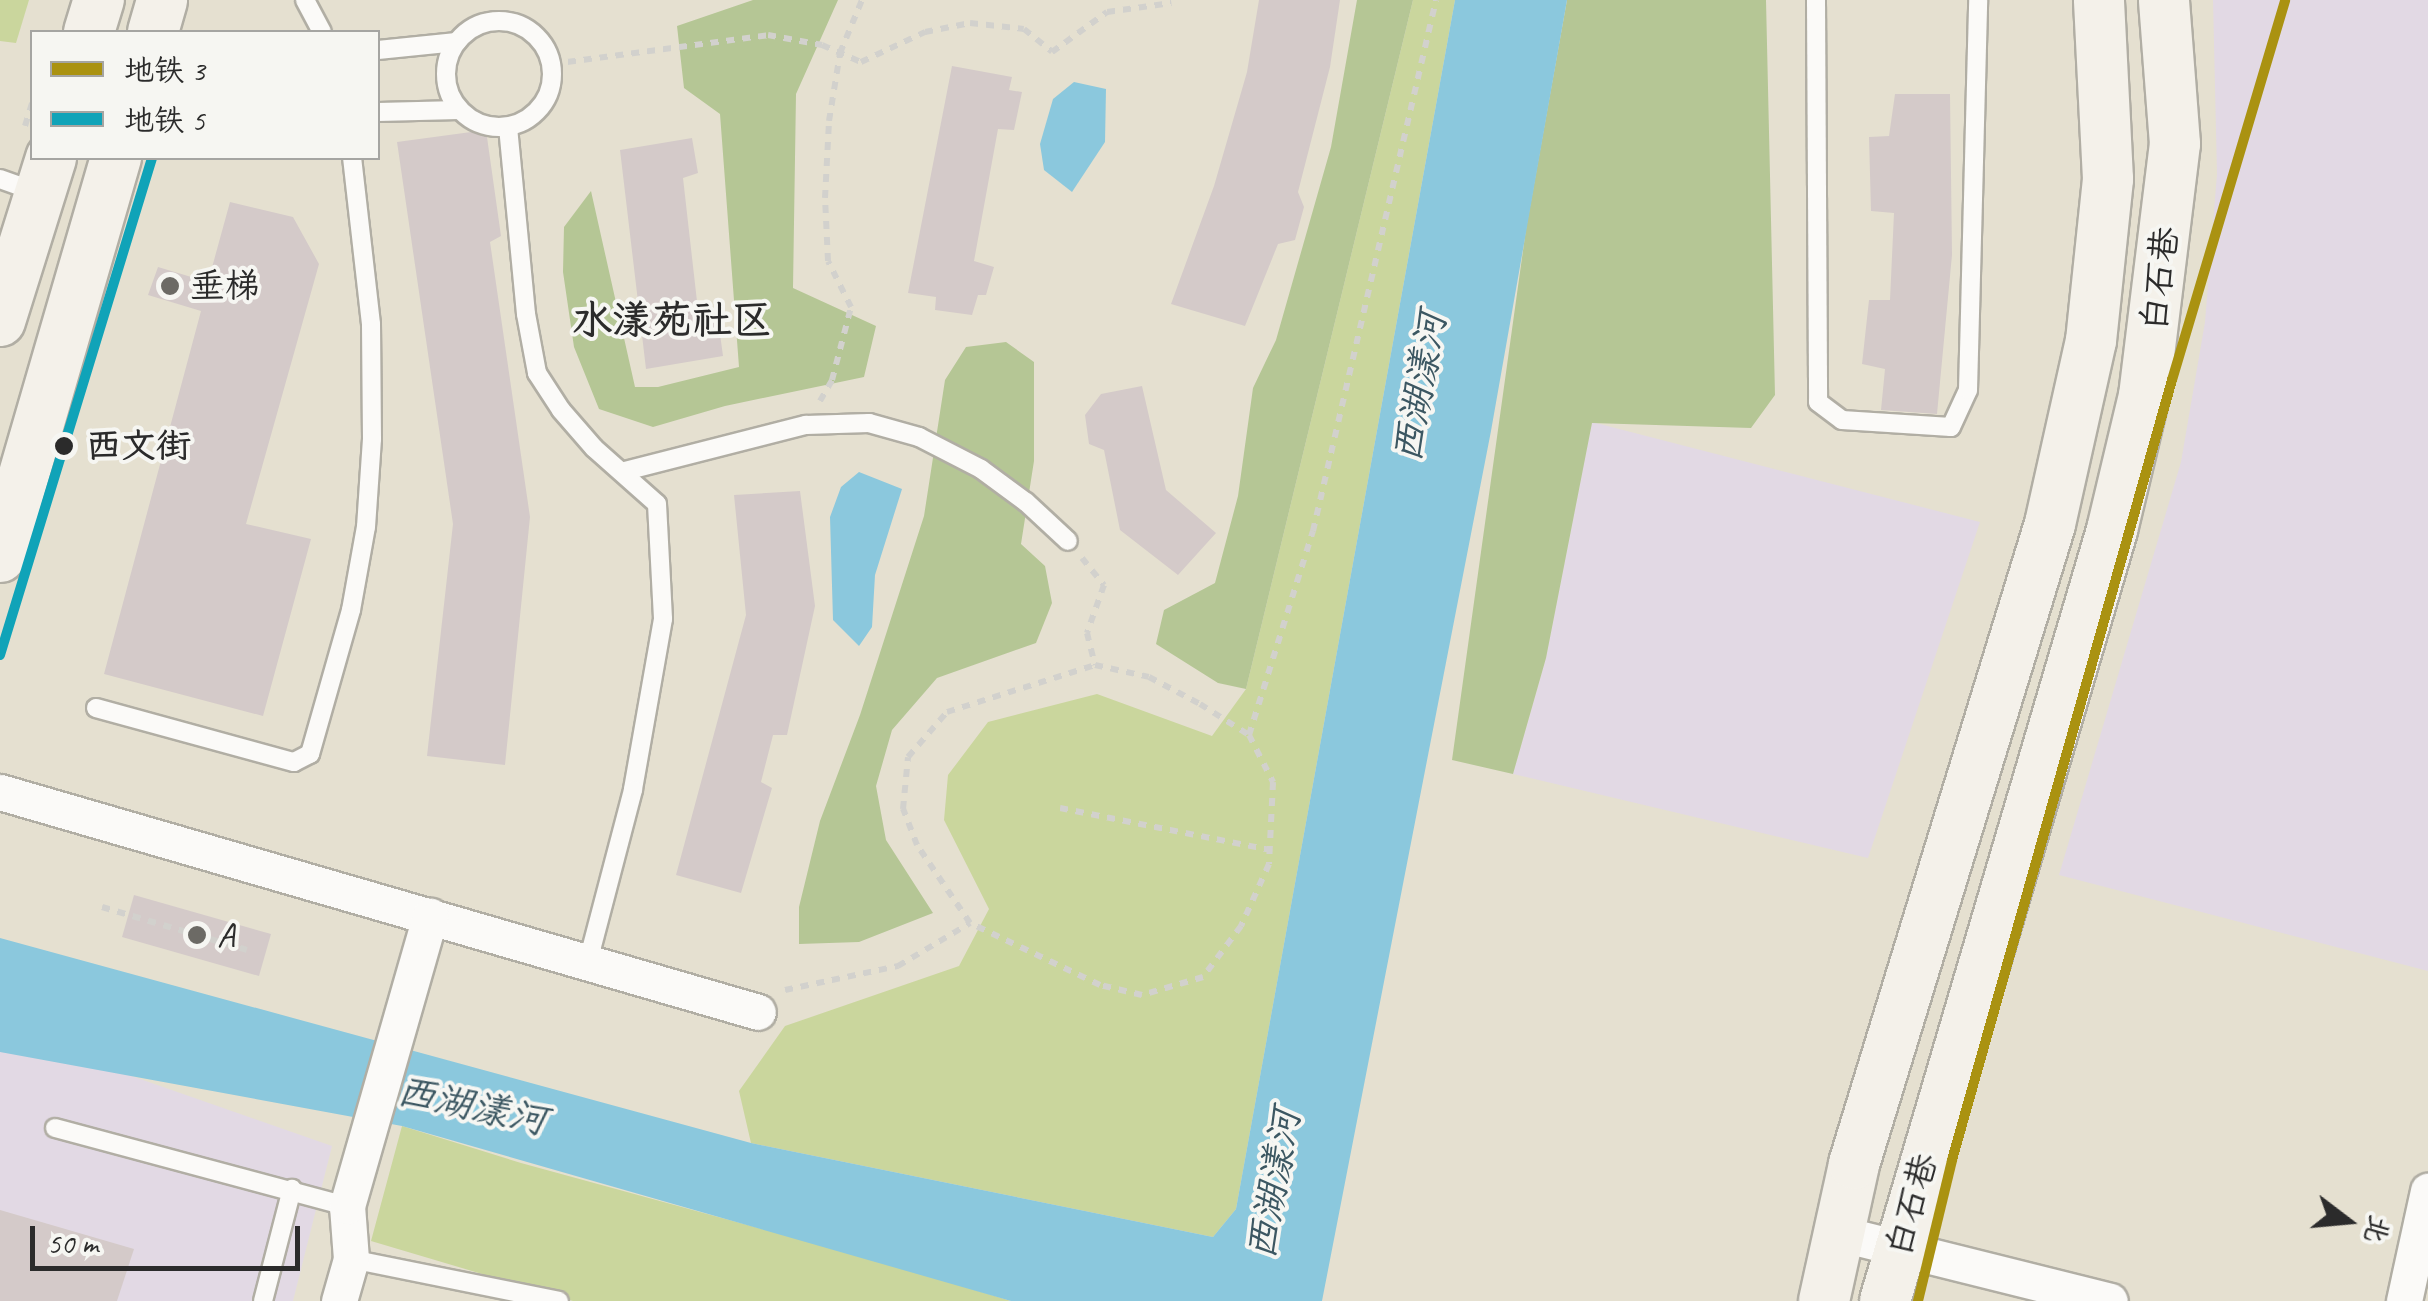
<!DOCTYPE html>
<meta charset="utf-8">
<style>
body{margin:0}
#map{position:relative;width:2428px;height:1301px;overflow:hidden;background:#e5e0d0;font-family:Caveat,"LXGW WenKai TC",sans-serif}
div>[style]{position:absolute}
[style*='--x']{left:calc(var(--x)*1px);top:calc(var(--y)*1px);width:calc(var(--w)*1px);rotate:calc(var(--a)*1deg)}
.built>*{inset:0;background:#e2d9e4}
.green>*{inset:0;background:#cad69d}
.forest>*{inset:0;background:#b5c695}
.water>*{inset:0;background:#8bc8dd}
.building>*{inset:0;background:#d4cac9}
.path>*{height:6px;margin-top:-3px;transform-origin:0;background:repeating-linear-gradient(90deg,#d2d1cd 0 8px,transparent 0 16px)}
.roads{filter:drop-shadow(2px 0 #b1aea4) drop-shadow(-2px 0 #b1aea4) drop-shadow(0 2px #b1aea4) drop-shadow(0 -2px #b1aea4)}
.lane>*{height:18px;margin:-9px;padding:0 9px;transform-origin:9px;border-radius:9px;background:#fbfaf8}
.lane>.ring{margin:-9px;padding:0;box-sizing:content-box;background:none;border:18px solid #fbfaf8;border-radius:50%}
.street>*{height:35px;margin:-17.5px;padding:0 17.5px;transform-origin:17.5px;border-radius:17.5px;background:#fbfaf8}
.secondary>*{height:50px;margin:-25px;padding:0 25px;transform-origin:25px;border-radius:25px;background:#f4f1ea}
.metro-1>*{height:10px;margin:-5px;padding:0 5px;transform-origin:5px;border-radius:5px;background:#aa9211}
.metro-2>*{height:10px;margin:-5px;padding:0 5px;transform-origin:5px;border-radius:5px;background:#10a3b8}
.dots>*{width:28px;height:28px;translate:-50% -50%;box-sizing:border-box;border:5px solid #f6f6f2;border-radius:50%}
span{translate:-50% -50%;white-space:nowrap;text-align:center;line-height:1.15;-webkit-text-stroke:8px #f6f6f2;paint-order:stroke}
.street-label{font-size:35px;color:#2b2b2b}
.poi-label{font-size:35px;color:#2b2b2b}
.left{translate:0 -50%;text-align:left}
.stop-label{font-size:35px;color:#2b2b2b;font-weight:700}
.water-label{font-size:38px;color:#3c5762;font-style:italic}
.quarter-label{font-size:40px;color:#2b2b2b;font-weight:700}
.legend{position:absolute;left:30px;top:30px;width:350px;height:130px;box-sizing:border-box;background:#f6f6f2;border:2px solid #a5a5a2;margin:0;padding:12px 18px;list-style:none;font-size:30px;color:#2b2b2b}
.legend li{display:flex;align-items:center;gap:20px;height:50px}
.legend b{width:50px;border:2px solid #a5a5a2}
.north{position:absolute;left:2298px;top:1171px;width:100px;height:100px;-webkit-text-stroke:8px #f6f6f2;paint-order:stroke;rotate:106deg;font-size:28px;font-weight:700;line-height:40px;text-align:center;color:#2b2b2b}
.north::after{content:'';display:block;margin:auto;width:35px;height:45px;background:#2b2b2b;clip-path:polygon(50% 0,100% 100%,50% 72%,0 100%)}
.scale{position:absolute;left:30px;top:1226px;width:270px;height:45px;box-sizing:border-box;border:5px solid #2b2b2b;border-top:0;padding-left:12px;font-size:30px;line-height:35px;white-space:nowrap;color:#2b2b2b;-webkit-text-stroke:8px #f6f6f2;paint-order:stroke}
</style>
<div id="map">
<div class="built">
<i style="clip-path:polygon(2213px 0,2428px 0,2428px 971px,2059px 875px,2181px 462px,2205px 322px,2217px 174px)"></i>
<i style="clip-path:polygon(1592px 422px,1980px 522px,1868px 858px,1513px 774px,1546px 658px)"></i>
<i style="clip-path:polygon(0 1030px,332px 1146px,293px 1301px,0 1301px)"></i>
</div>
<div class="green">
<i style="clip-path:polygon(0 0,29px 0,16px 43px,0 41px)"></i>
<i style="clip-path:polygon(1413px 0,1455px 0,1236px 1209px,1213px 1237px,751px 1143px,739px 1091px,785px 1026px,959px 966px,989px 909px,944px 820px,948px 775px,988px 722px,1097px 694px,1212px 736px,1246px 689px)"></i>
<i style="clip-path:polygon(402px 1126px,521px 1163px,887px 1263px,1011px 1301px,573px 1301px,371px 1241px)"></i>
</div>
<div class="forest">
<i style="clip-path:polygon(753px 0,838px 0,796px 94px,793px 288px,876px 326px,864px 377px,725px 406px,653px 427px,599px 409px,574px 347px,563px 272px,564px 227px,591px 191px,635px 387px,658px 387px,739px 367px,720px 114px,684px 88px,677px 26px)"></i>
<i style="clip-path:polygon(1357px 0,1413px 0,1246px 689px,1218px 683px,1156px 644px,1164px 610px,1215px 583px,1238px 496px,1253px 388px,1276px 340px,1331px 147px)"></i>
<i style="clip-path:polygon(1567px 0,1766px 0,1775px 395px,1751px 428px,1592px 423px,1546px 658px,1513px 774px,1452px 760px,1526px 229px)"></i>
<i style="clip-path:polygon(1006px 342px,1034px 362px,1034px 461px,1021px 544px,1045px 566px,1052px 603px,1036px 643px,937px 678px,892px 730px,876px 786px,886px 840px,933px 913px,859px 942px,799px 944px,799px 907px,820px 821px,860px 715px,924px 516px,945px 380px,966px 347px)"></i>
</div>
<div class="water">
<i style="clip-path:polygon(1455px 0,1567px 0,1491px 431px,1322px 1301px,1011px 1301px,402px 1126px,0 1052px,0 938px,751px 1143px,1213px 1237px,1236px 1209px)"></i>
<i style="clip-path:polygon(1074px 82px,1106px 89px,1105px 142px,1072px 192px,1044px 170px,1040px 144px,1053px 99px)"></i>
<i style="clip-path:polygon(859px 472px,902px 489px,875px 575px,872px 627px,859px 646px,833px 620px,830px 517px,841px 487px)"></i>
</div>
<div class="building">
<i style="clip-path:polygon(1259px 0,1340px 0,1330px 67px,1298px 192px,1304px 207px,1295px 240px,1278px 244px,1245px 326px,1171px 304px,1214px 186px,1247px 72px)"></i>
<i style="clip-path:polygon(952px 66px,1012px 77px,1009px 90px,1022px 92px,1014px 130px,998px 129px,974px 261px,994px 267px,986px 295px,978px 295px,972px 315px,935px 310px,936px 297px,908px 293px)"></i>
<i style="clip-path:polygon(1895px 94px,1950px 94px,1952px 255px,1937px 414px,1881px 410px,1885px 369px,1862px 364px,1869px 300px,1890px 300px,1894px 213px,1871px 211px,1869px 137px,1889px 136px)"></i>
<i style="clip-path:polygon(486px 130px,501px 236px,490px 242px,530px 517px,505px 765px,427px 756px,453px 524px,397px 142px)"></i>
<i style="clip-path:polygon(692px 138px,698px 173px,683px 178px,699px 319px,718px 319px,723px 356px,646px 369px,620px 150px)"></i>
<i style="clip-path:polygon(230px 202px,293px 217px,319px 264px,246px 524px,311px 539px,263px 716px,104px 674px,201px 311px,148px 295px,158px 267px,208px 282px)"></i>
<i style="clip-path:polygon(1142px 386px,1166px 490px,1216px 533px,1178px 575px,1120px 530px,1104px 450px,1089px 444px,1085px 415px,1101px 394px)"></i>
<i style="clip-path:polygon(800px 491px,815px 606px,787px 735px,773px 735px,761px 782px,772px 788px,741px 893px,676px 875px,746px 615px,734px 495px)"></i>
<i style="clip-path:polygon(134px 895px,271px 934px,259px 976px,122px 937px)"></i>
<i style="clip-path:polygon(0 1210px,134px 1249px,117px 1301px,0 1301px)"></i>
</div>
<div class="path">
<i style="--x:552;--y:64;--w:218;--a:-7.6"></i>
<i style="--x:768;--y:35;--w:55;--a:10.5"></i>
<i style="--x:822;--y:45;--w:43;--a:23.6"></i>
<i style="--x:861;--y:62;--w:71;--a:-25.1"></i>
<i style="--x:925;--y:32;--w:46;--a:-11.3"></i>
<i style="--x:970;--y:23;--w:54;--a:6.3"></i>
<i style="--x:1024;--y:29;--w:36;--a:39"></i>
<i style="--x:1052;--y:52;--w:68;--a:-36"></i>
<i style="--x:1107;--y:12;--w:65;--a:-8"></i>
<i style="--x:25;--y:126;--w:24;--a:-73"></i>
<i style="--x:820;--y:401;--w:24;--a:-60"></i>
<i style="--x:832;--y:380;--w:75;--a:-75.4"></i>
<i style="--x:851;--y:307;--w:51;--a:-116.6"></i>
<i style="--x:828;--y:261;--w:63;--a:-92.7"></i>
<i style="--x:825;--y:198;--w:77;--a:-87"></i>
<i style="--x:829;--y:121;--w:69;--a:-80.8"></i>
<i style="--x:840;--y:53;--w:57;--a:-67.5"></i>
<i style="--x:1082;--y:558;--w:35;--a:51"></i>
<i style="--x:1104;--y:585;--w:51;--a:109.5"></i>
<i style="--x:1087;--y:633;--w:33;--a:76"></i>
<i style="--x:1095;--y:665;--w:55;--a:12.5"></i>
<i style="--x:1149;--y:677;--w:58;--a:27.9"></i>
<i style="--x:1200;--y:704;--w:58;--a:32.3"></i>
<i style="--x:1249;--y:735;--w:53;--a:62.9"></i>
<i style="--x:1273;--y:782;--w:82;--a:92.8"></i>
<i style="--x:1269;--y:864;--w:68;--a:114.3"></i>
<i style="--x:1241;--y:926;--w:64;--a:126.7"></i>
<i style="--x:1203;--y:977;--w:64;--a:163.6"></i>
<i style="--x:1142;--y:995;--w:43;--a:-166.6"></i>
<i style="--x:1100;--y:985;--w:144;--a:-154.5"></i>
<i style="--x:970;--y:923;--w:94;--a:-124.2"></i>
<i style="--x:917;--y:845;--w:39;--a:-111"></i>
<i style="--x:903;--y:809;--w:52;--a:-84.5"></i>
<i style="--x:908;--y:757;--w:60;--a:-49.1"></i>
<i style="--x:947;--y:712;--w:155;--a:-17.6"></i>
<i style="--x:1249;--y:735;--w:214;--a:-72.6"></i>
<i style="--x:1313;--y:531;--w:545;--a:-76.96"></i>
<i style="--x:1060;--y:808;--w:214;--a:11.3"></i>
<i style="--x:102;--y:907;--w:151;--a:16.5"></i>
<i style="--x:785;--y:990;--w:116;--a:-12"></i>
<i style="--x:898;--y:966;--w:84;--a:-30.8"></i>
</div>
<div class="roads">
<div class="lane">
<i style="--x:305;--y:0;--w:36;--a:62"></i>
<i style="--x:1816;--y:0;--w:402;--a:89.7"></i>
<i style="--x:1818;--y:402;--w:30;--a:37"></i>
<i style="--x:1842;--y:420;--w:109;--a:3.7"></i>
<i style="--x:1951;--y:427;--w:41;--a:-65.3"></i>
<i style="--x:1968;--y:390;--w:390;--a:-88.5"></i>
<i class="ring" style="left:446px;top:21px;width:88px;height:88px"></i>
<i style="--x:378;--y:50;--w:79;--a:-5.8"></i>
<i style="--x:378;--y:112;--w:81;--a:-1.4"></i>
<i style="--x:508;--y:127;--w:188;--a:84.5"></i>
<i style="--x:526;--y:314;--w:60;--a:79.4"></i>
<i style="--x:537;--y:373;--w:44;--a:57"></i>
<i style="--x:561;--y:410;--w:50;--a:49"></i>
<i style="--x:594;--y:448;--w:84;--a:41.6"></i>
<i style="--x:657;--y:504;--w:115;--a:87"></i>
<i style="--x:663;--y:619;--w:174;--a:100"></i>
<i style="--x:633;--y:790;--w:178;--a:104.7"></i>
<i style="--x:0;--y:179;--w:41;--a:19.7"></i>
<i style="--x:625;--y:471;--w:187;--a:-14.3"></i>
<i style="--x:806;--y:425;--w:63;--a:-1.8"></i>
<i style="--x:869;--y:423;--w:52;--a:15.6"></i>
<i style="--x:919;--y:437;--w:70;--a:27.3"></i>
<i style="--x:981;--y:469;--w:56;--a:36.3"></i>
<i style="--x:1026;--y:502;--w:57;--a:42.9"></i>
<i style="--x:96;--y:708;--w:205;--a:15.3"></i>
<i style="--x:294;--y:762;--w:18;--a:-27"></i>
<i style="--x:310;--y:754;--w:150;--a:-74.1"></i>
<i style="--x:351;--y:610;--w:84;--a:-79.8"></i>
<i style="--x:366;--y:527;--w:88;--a:-86.1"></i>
<i style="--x:372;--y:439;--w:115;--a:-90.5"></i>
<i style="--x:371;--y:324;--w:167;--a:-96.5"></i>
<i style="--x:55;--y:1128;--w:302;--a:15"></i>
<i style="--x:351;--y:1259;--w:212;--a:11.4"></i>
<i style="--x:263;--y:1301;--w:116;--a:-75.5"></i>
</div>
<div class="street">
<i style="--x:0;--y:792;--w:789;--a:16.18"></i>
<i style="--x:1838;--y:1233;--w:280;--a:14"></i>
<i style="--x:339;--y:1301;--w:44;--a:-74.1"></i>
<i style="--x:351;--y:1259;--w:53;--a:-94.3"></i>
<i style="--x:347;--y:1206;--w:302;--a:-74"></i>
<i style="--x:2404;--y:1301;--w:113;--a:-77.7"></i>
</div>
<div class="secondary">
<i style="--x:89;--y:32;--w:34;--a:-73"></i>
<i style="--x:153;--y:32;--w:33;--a:-74"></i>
<i style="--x:0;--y:321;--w:171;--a:-72.6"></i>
<i style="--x:0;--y:557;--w:416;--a:-73.8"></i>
<i style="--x:1824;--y:1301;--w:140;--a:-77.6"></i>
<i style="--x:1854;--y:1164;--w:669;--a:-72.97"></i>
<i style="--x:2050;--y:524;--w:188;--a:-77.4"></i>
<i style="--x:2091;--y:341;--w:163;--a:-84"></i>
<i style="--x:2108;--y:179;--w:179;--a:-92.9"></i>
<i style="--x:1885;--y:1301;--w:804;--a:-73.59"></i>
<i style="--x:2112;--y:530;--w:138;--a:-76.6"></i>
<i style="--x:2144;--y:396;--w:254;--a:-83"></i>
<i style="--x:2175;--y:144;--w:144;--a:-94.4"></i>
</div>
</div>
<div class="metro-1">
<i style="--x:1918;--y:1301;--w:145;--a:-76.4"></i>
<i style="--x:1952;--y:1160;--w:810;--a:-74.25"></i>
<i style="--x:2172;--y:380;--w:396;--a:-73.4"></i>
</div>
<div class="metro-2">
<i style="--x:0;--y:655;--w:520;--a:-72.99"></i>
</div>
<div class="dots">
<i style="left:170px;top:286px;background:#6c6a65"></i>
<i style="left:64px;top:446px;background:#2b2b2b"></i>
<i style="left:197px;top:935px;background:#6c6a65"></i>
</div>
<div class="street-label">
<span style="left:2160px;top:279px;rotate:-83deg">白石巷</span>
<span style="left:1912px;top:1205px;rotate:-74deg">白石巷</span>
</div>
<div class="poi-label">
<span class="left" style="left:190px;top:286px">垂梯</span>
<span class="left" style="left:217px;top:935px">A</span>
</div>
<div class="stop-label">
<span class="left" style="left:86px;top:446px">西文街</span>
</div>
<div class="water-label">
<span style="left:1420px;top:387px;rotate:-80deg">西湖漾河</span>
<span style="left:472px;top:1106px;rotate:12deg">西湖漾河</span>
<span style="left:1274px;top:1184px;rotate:-80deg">西湖漾河</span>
</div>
<div class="quarter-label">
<span style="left:672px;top:320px">水漾苑社区</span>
</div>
<ul class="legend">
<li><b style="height:12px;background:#aa9211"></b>地铁 3</li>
<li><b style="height:12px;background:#10a3b8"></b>地铁 5</li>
</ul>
<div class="north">北</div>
<div class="scale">50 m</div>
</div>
